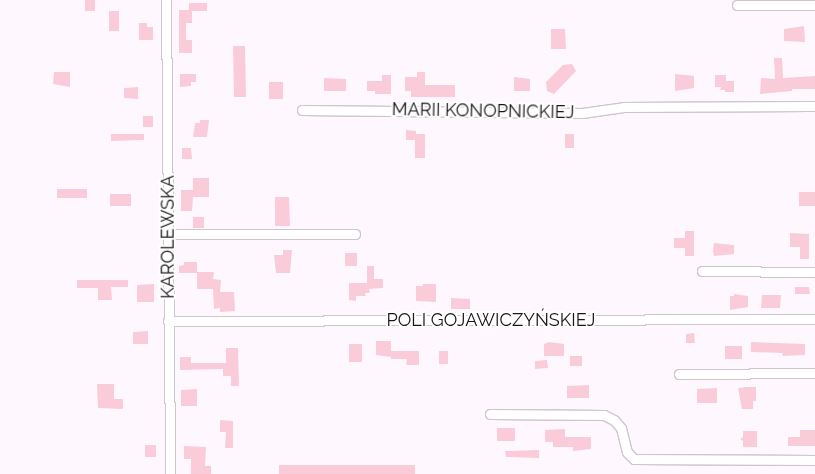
<!DOCTYPE html>
<meta charset="utf-8">
<style>
body{margin:0}
#map{position:relative;width:815px;height:474px;overflow:hidden;background:#fef8fe;font-family:Raleway,sans-serif}
div>[style]{position:absolute}
[style*='--x']{left:calc(var(--x)*1px);top:calc(var(--y)*1px);width:calc(var(--w)*1px);rotate:calc(var(--a)*1deg)}
.building>*{inset:0;background:#facbd9}
.roads{filter:drop-shadow(1px 0 #cdc7cd) drop-shadow(-1px 0 #cdc7cd) drop-shadow(0 1px #cdc7cd) drop-shadow(0 -1px #cdc7cd)}
.minor>*{height:9px;margin:-4.5px;padding:0 4.5px;transform-origin:4.5px;border-radius:4.5px;background:#fff}
span{translate:-50% -50%;white-space:nowrap;text-align:center;line-height:1.15;-webkit-text-stroke:4px #fff;paint-order:stroke}
.street-label{font-size:18px;color:#181618}
</style>
<div id="map">
<div class="building">
<i style="clip-path:polygon(85px 0,95px 0,95px 11px,85px 11px)"></i>
<i style="clip-path:polygon(189px 3px,207px 3px,207px 11px,192px 11px,192px 23px,186px 23px,186px 40px,192px 40px,192px 53px,179px 53px,179px 10px,189px 10px)"></i>
<i style="clip-path:polygon(109px 11px,119px 11px,119px 31px,109px 31px)"></i>
<i style="clip-path:polygon(139px 23px,147px 23px,147px 27px,153px 27px,153px 40px,139px 40px)"></i>
<i style="clip-path:polygon(804px 26px,805px 42px,784px 41px,784px 29px)"></i>
<i style="clip-path:polygon(551px 29px,565px 29px,566px 49px,551px 49px)"></i>
<i style="clip-path:polygon(233px 46px,245px 46px,246px 97px,234px 97px)"></i>
<i style="clip-path:polygon(774px 58px,782px 58px,783px 78px,815px 76px,815px 89px,792px 89px,792px 91px,760px 94px,761px 78px,775px 79px)"></i>
<i style="clip-path:polygon(572px 64px,576px 71px,554px 94px,547px 91px,546px 82px,563px 65px)"></i>
<i style="clip-path:polygon(54px 72px,70px 72px,70px 87px,53px 84px)"></i>
<i style="clip-path:polygon(417px 72px,425px 72px,425px 85px,455px 85px,455px 97px,411px 97px,411px 91px,405px 91px,405px 77px,417px 77px)"></i>
<i style="clip-path:polygon(180px 74px,196px 74px,196px 82px,191px 82px,191px 86px,180px 87px)"></i>
<i style="clip-path:polygon(675px 74px,694px 76px,694px 88px,675px 91px)"></i>
<i style="clip-path:polygon(382px 75px,391px 75px,391px 94px,375px 94px,375px 91px,367px 91px,367px 81px,382px 81px)"></i>
<i style="clip-path:polygon(715px 75px,726px 75px,726px 81px,734px 81px,734px 92px,725px 92px,725px 90px,720px 90px,721px 87px,715px 87px)"></i>
<i style="clip-path:polygon(514px 77px,530px 79px,530px 91px,514px 91px)"></i>
<i style="clip-path:polygon(324px 78px,346px 79px,346px 91px,324px 91px)"></i>
<i style="clip-path:polygon(269px 82px,283px 82px,283px 99px,269px 99px)"></i>
<i style="clip-path:polygon(138px 87px,138px 99px,124px 98px,124px 88px)"></i>
<i style="clip-path:polygon(143px 116px,153px 116px,153px 127px,143px 127px)"></i>
<i style="clip-path:polygon(200px 120px,209px 120px,207px 137px,193px 137px,195px 123px,200px 123px)"></i>
<i style="clip-path:polygon(406px 130px,416px 131px,416px 134px,425px 134px,425px 158px,415px 158px,415px 140px,406px 140px)"></i>
<i style="clip-path:polygon(111px 134px,144px 134px,144px 140px,111px 141px)"></i>
<i style="clip-path:polygon(565px 134px,574px 134px,574px 148px,565px 148px)"></i>
<i style="clip-path:polygon(182px 148px,191px 148px,192px 159px,182px 159px)"></i>
<i style="clip-path:polygon(193px 178px,209px 178px,209px 197px,193px 197px,192px 211px,181px 211px,181px 190px,193px 190px)"></i>
<i style="clip-path:polygon(57px 189px,87px 189px,87px 198px,57px 198px)"></i>
<i style="clip-path:polygon(799px 192px,815px 192px,815px 206px,799px 206px)"></i>
<i style="clip-path:polygon(110px 194px,131px 194px,131px 206px,110px 206px)"></i>
<i style="clip-path:polygon(275px 197px,289px 197px,290px 226px,275px 226px)"></i>
<i style="clip-path:polygon(193px 217px,204px 217px,204px 228px,193px 228px)"></i>
<i style="clip-path:polygon(685px 231px,694px 231px,694px 256px,685px 256px,685px 248px,674px 248px,674px 238px,685px 238px)"></i>
<i style="clip-path:polygon(790px 233px,809px 234px,809px 259px,800px 259px,800px 247px,790px 247px)"></i>
<i style="clip-path:polygon(714px 243px,734px 245px,734px 254px,714px 256px,713px 251px)"></i>
<i style="clip-path:polygon(283px 250px,292px 250px,290px 273px,276px 273px,274px 255px,283px 255px)"></i>
<i style="clip-path:polygon(345px 253px,357px 253px,357px 266px,345px 266px)"></i>
<i style="clip-path:polygon(184px 262px,197px 262px,197px 273px,179px 273px,179px 266px,184px 265px)"></i>
<i style="clip-path:polygon(367px 266px,374px 266px,374px 279px,383px 279px,383px 288px,369px 289px,370px 293px,365px 293px,366px 296px,356px 296px,356px 301px,349px 300px,349px 283px,367px 283px)"></i>
<i style="clip-path:polygon(197px 272px,214px 272px,213px 279px,221px 280px,220px 292px,234px 292px,235px 311px,220px 312px,220px 308px,214px 309px,213px 289px,197px 289px)"></i>
<i style="clip-path:polygon(77px 280px,128px 280px,128px 287px,111px 287px,112px 300px,98px 300px,98px 288px,77px 288px)"></i>
<i style="clip-path:polygon(154px 284px,154px 302px,137px 302px,137px 285px)"></i>
<i style="clip-path:polygon(423px 284px,436px 284px,436px 302px,416px 301px,416px 286px,423px 286px)"></i>
<i style="clip-path:polygon(795px 287px,809px 287px,810px 294px,795px 294px)"></i>
<i style="clip-path:polygon(734px 294px,748px 296px,748px 307px,730px 310px,730px 296px,734px 296px)"></i>
<i style="clip-path:polygon(762px 295px,781px 295px,780px 308px,761px 308px)"></i>
<i style="clip-path:polygon(451px 298px,470px 299px,470px 309px,451px 309px)"></i>
<i style="clip-path:polygon(148px 331px,148px 344px,133px 344px,133px 332px)"></i>
<i style="clip-path:polygon(694px 333px,695px 343px,686px 343px,686px 334px)"></i>
<i style="clip-path:polygon(376px 341px,391px 341px,391px 357px,376px 355px)"></i>
<i style="clip-path:polygon(549px 342px,564px 344px,564px 356px,544px 356px,544px 344px)"></i>
<i style="clip-path:polygon(751px 342px,805px 344px,805px 355px,783px 356px,782px 353px,751px 352px)"></i>
<i style="clip-path:polygon(349px 344px,362px 344px,362px 362px,349px 362px)"></i>
<i style="clip-path:polygon(725px 346px,742px 346px,742px 359px,725px 359px)"></i>
<i style="clip-path:polygon(226px 348px,238px 348px,239px 386px,231px 386px,231px 376px,223px 376px,223px 369px,180px 370px,180px 357px,191px 357px,191px 363px,226px 363px)"></i>
<i style="clip-path:polygon(391px 351px,419px 351px,419px 365px,406px 365px,407px 359px,391px 359px)"></i>
<i style="clip-path:polygon(439px 351px,448px 351px,448px 364px,439px 364px)"></i>
<i style="clip-path:polygon(570px 356px,582px 356px,582px 366px,570px 366px)"></i>
<i style="clip-path:polygon(547px 360px,548px 368px,535px 369px,535px 361px)"></i>
<i style="clip-path:polygon(97px 384px,114px 384px,114px 399px,123px 399px,123px 409px,98px 408px)"></i>
<i style="clip-path:polygon(589px 385px,589px 398px,567px 398px,567px 386px)"></i>
<i style="clip-path:polygon(746px 387px,756px 387px,756px 401px,753px 401px,753px 409px,742px 409px,738px 388px)"></i>
<i style="clip-path:polygon(717px 388px,717px 403px,697px 403px,697px 389px)"></i>
<i style="clip-path:polygon(197px 389px,197px 406px,181px 406px,181px 390px)"></i>
<i style="clip-path:polygon(220px 420px,233px 421px,233px 448px,225px 448px,226px 432px,220px 432px)"></i>
<i style="clip-path:polygon(497px 428px,515px 428px,515px 441px,497px 441px)"></i>
<i style="clip-path:polygon(565px 429px,565px 437px,591px 437px,591px 449px,573px 451px,573px 447px,553px 447px,553px 442px,545px 442px,545px 430px)"></i>
<i style="clip-path:polygon(800px 430px,815px 430px,815px 446px,788px 446px,788px 437px,800px 437px)"></i>
<i style="clip-path:polygon(743px 431px,757px 431px,757px 447px,743px 447px,743px 441px,740px 439px,743px 437px)"></i>
<i style="clip-path:polygon(145px 445px,156px 445px,156px 457px,145px 457px)"></i>
<i style="clip-path:polygon(184px 446px,206px 447px,205px 466px,211px 466px,211px 474px,191px 474px,191px 459px,184px 459px)"></i>
<i style="clip-path:polygon(539px 450px,539px 458px,506px 457px,505px 451px)"></i>
<i style="clip-path:polygon(279px 465px,415px 465px,415px 474px,279px 474px)"></i>
</div>
<div class="roads">
<div class="minor">
<i style="--x:166;--y:0;--w:474;--a:89.5"></i>
<i style="--x:737;--y:5;--w:78;--a:0"></i>
<i style="--x:302;--y:110;--w:280;--a:0.6"></i>
<i style="--x:582;--y:113;--w:42;--a:-8.1"></i>
<i style="--x:624;--y:107;--w:191;--a:-0.3"></i>
<i style="--x:169;--y:234;--w:186;--a:0"></i>
<i style="--x:702;--y:271;--w:113;--a:0.5"></i>
<i style="--x:168;--y:321;--w:647;--a:-0.18"></i>
<i style="--x:679;--y:374;--w:136;--a:-0.4"></i>
<i style="--x:490;--y:414;--w:114;--a:0.5"></i>
<i style="--x:604;--y:415;--w:11;--a:27"></i>
<i style="--x:614;--y:420;--w:11;--a:49"></i>
<i style="--x:621;--y:428;--w:25;--a:76"></i>
<i style="--x:627;--y:452;--w:10;--a:45"></i>
<i style="--x:634;--y:459;--w:181;--a:0.3"></i>
</div>
</div>
<div class="street-label">
<span style="left:483px;top:111px;rotate:1deg">MARII KONOPNICKIEJ</span>
<span style="left:168px;top:237px;rotate:-90deg">KAROLEWSKA</span>
<span style="left:491px;top:320px">POLI GOJAWICZYŃSKIEJ</span>
</div>
</div>
